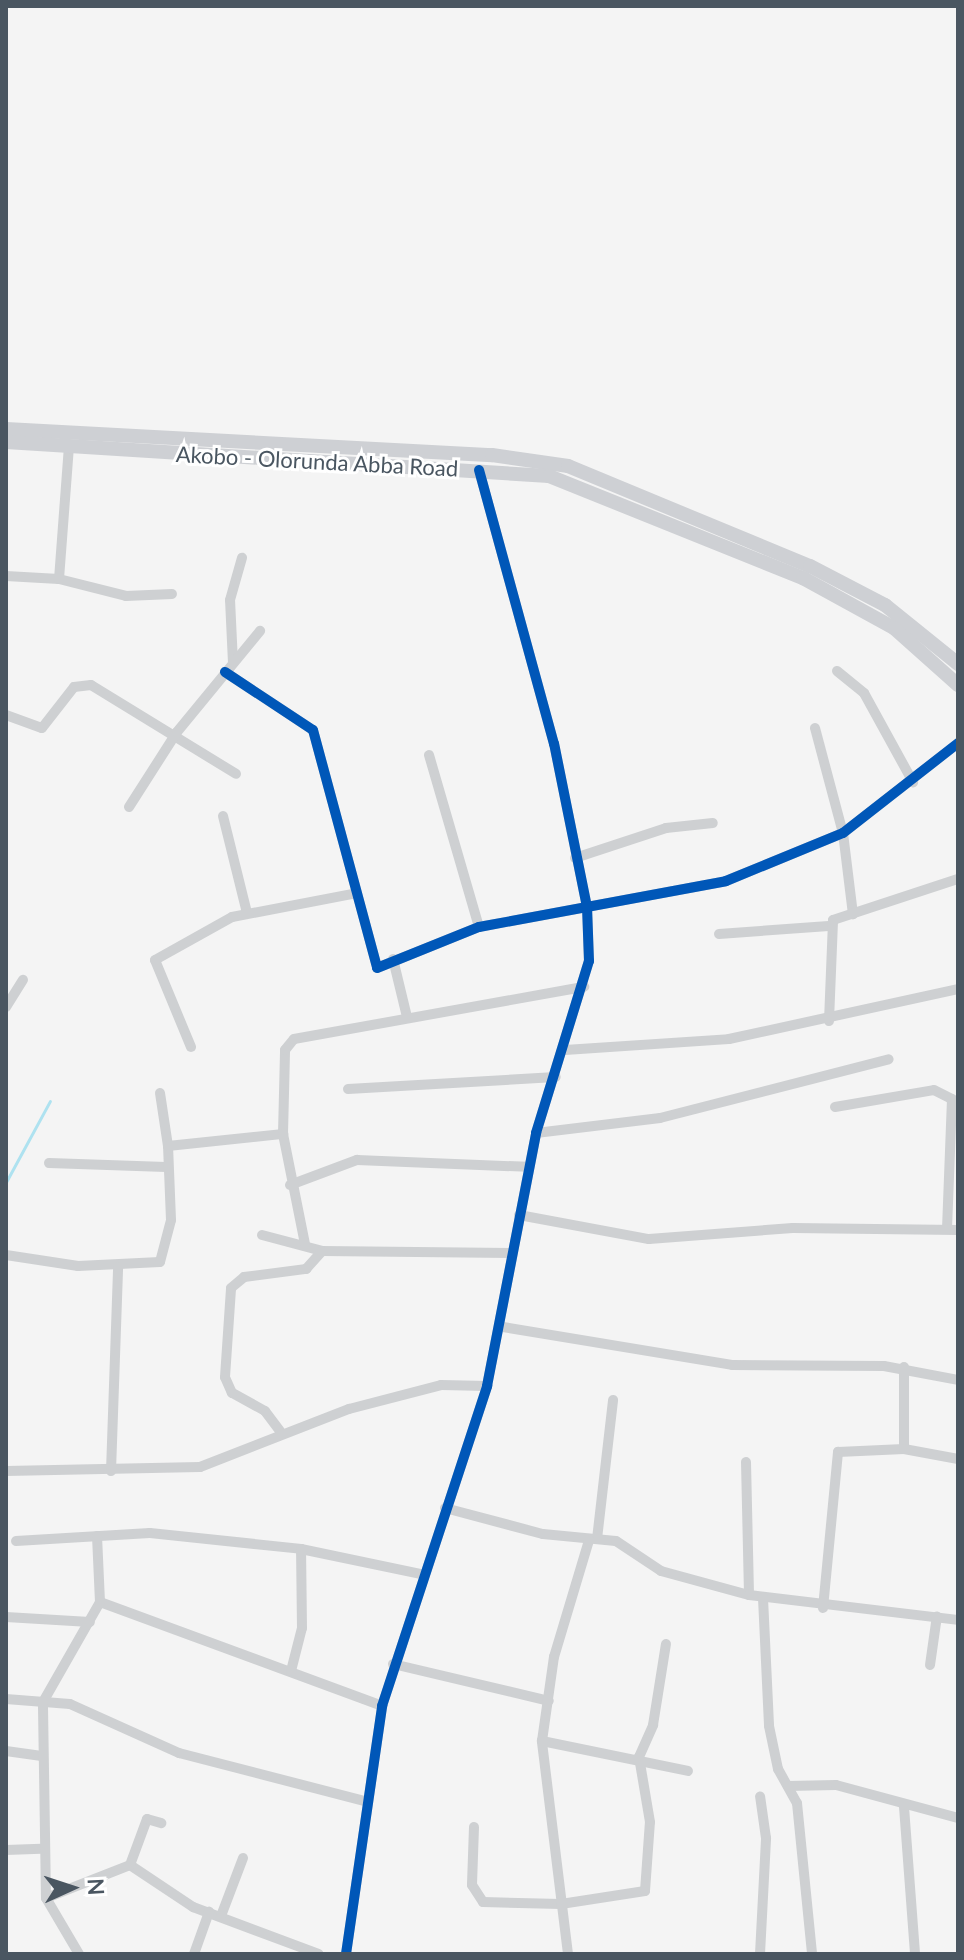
<!DOCTYPE html>
<style>
body{margin:0}
#map{position:relative;width:964px;height:1960px;overflow:hidden;background:#f4f4f4;font-family:Lato,sans-serif}
div>[style]{position:absolute}
[style*='--x']{left:calc(var(--x)*1px);top:calc(var(--y)*1px);width:calc(var(--w)*1px);rotate:calc(var(--a)*1deg)}
.stream>*{height:3px;margin:-1.5px;padding:0 1.5px;transform-origin:1.5px;border-radius:1.5px;background:#aee2f0}
.street>*{height:10px;margin:-5px;padding:0 5px;transform-origin:5px;border-radius:5px;background:#ced0d2}
.secondary>*{height:14px;margin:-7px;padding:0 7px;transform-origin:7px;border-radius:7px;background:#ced0d4}
.cycleway>*{height:10px;margin:-5px;padding:0 5px;transform-origin:5px;border-radius:5px;background:#0057b8}
span{translate:-50% -50%;white-space:nowrap;text-align:center;line-height:1.15;-webkit-text-stroke:6px #fff;paint-order:stroke}
.street-label{font-size:22px;color:#4a5661}
.frame{position:absolute;inset:0;border:8px solid #4a5661;pointer-events:none}
.north{position:absolute;left:32px;top:1848px;width:80px;height:80px;-webkit-text-stroke:6px #fff;paint-order:stroke;rotate:87deg;font-size:22px;font-weight:700;line-height:32px;text-align:center;color:#4a5661}
.north::after{content:'';display:block;margin:auto;width:28px;height:36px;background:#4a5661;clip-path:polygon(50% 0,100% 100%,50% 72%,0 100%)}
</style>
<div id="map">
<div class="stream">
<i style="--x:6;--y:1182;--w:92;--a:-61.5"></i>
</div>
<div class="street">
<i style="--x:6;--y:576;--w:53;--a:3.2"></i>
<i style="--x:59;--y:579;--w:69;--a:14.2"></i>
<i style="--x:126;--y:596;--w:46;--a:-2.5"></i>
<i style="--x:59;--y:579;--w:133;--a:-85.7"></i>
<i style="--x:233;--y:663;--w:63;--a:-92.7"></i>
<i style="--x:230;--y:600;--w:44;--a:-74.1"></i>
<i style="--x:837;--y:671;--w:35;--a:39"></i>
<i style="--x:864;--y:693;--w:102;--a:61.2"></i>
<i style="--x:225;--y:672;--w:105;--a:33.4"></i>
<i style="--x:313;--y:730;--w:246;--a:74.9"></i>
<i style="--x:377;--y:968;--w:110;--a:-21.9"></i>
<i style="--x:479;--y:927;--w:251;--a:-10.5"></i>
<i style="--x:726;--y:881;--w:126;--a:-22.3"></i>
<i style="--x:843;--y:833;--w:146;--a:-38"></i>
<i style="--x:6;--y:715;--w:38;--a:20"></i>
<i style="--x:42;--y:728;--w:52;--a:-52"></i>
<i style="--x:74;--y:687;--w:17;--a:-7"></i>
<i style="--x:91;--y:685;--w:170;--a:31.5"></i>
<i style="--x:815;--y:728;--w:109;--a:75.1"></i>
<i style="--x:843;--y:833;--w:82;--a:83"></i>
<i style="--x:429;--y:755;--w:179;--a:73.8"></i>
<i style="--x:129;--y:807;--w:89;--a:-57.4"></i>
<i style="--x:177;--y:732;--w:131;--a:-50.6"></i>
<i style="--x:223;--y:816;--w:100;--a:76.1"></i>
<i style="--x:575;--y:858;--w:96;--a:-18.2"></i>
<i style="--x:666;--y:828;--w:47;--a:-6.1"></i>
<i style="--x:719;--y:934;--w:110;--a:-4.2"></i>
<i style="--x:393;--y:959;--w:60;--a:76.4"></i>
<i style="--x:6;--y:1007;--w:32;--a:-58"></i>
<i style="--x:829;--y:1021;--w:101;--a:-87.7"></i>
<i style="--x:833;--y:920;--w:132;--a:-18.2"></i>
<i style="--x:191;--y:1047;--w:94;--a:-112.5"></i>
<i style="--x:155;--y:960;--w:88;--a:-29.2"></i>
<i style="--x:232;--y:917;--w:123;--a:-10.8"></i>
<i style="--x:565;--y:1050;--w:164;--a:-3.8"></i>
<i style="--x:729;--y:1039;--w:234;--a:-12.3"></i>
<i style="--x:348;--y:1089;--w:208;--a:-3.3"></i>
<i style="--x:160;--y:1093;--w:54;--a:81.4"></i>
<i style="--x:835;--y:1107;--w:100;--a:-9.7"></i>
<i style="--x:934;--y:1090;--w:20;--a:27"></i>
<i style="--x:952;--y:1099;--w:130;--a:92.2"></i>
<i style="--x:536;--y:1133;--w:125;--a:-6.9"></i>
<i style="--x:660;--y:1118;--w:236;--a:-14.4"></i>
<i style="--x:283;--y:1134;--w:84;--a:-88.6"></i>
<i style="--x:285;--y:1050;--w:14;--a:-51"></i>
<i style="--x:294;--y:1039;--w:295;--a:-10.2"></i>
<i style="--x:49;--y:1163;--w:117;--a:2"></i>
<i style="--x:290;--y:1185;--w:72;--a:-20.5"></i>
<i style="--x:357;--y:1160;--w:171;--a:2.3"></i>
<i style="--x:519;--y:1215;--w:132;--a:10.5"></i>
<i style="--x:649;--y:1239;--w:144;--a:-4.4"></i>
<i style="--x:793;--y:1228;--w:165;--a:0.7"></i>
<i style="--x:262;--y:1235;--w:62;--a:14.9"></i>
<i style="--x:322;--y:1251;--w:189;--a:0.6"></i>
<i style="--x:6;--y:1255;--w:73;--a:8.7"></i>
<i style="--x:78;--y:1266;--w:82;--a:-2.8"></i>
<i style="--x:160;--y:1262;--w:43;--a:-75.3"></i>
<i style="--x:171;--y:1220;--w:74;--a:-92.3"></i>
<i style="--x:168;--y:1146;--w:116;--a:-6"></i>
<i style="--x:283;--y:1134;--w:112;--a:78.7"></i>
<i style="--x:503;--y:1327;--w:232;--a:9.4"></i>
<i style="--x:732;--y:1365;--w:152;--a:0.4"></i>
<i style="--x:884;--y:1366;--w:75;--a:10.7"></i>
<i style="--x:904;--y:1367;--w:82;--a:90"></i>
<i style="--x:280;--y:1431;--w:25;--a:-127"></i>
<i style="--x:265;--y:1411;--w:38;--a:-151"></i>
<i style="--x:232;--y:1393;--w:17;--a:-114"></i>
<i style="--x:225;--y:1377;--w:89;--a:-86.1"></i>
<i style="--x:231;--y:1288;--w:17;--a:-40"></i>
<i style="--x:244;--y:1277;--w:63;--a:-7.4"></i>
<i style="--x:306;--y:1269;--w:24;--a:-48"></i>
<i style="--x:746;--y:1462;--w:133;--a:88.7"></i>
<i style="--x:6;--y:1471;--w:194;--a:-1.2"></i>
<i style="--x:200;--y:1467;--w:160;--a:-21.3"></i>
<i style="--x:349;--y:1409;--w:95;--a:-14.6"></i>
<i style="--x:441;--y:1385;--w:46;--a:1.2"></i>
<i style="--x:111;--y:1471;--w:204;--a:-88"></i>
<i style="--x:445;--y:1508;--w:101;--a:14.9"></i>
<i style="--x:543;--y:1534;--w:73;--a:5.5"></i>
<i style="--x:616;--y:1541;--w:54;--a:33.7"></i>
<i style="--x:661;--y:1571;--w:91;--a:15.3"></i>
<i style="--x:749;--y:1595;--w:210;--a:6.8"></i>
<i style="--x:597;--y:1539;--w:140;--a:-83.4"></i>
<i style="--x:16;--y:1541;--w:134;--a:-3.4"></i>
<i style="--x:150;--y:1533;--w:152;--a:6"></i>
<i style="--x:301;--y:1549;--w:123;--a:11.8"></i>
<i style="--x:763;--y:1598;--w:128;--a:87.3"></i>
<i style="--x:769;--y:1726;--w:44;--a:78.2"></i>
<i style="--x:778;--y:1769;--w:39;--a:61"></i>
<i style="--x:797;--y:1803;--w:152;--a:84.3"></i>
<i style="--x:100;--y:1602;--w:301;--a:20.2"></i>
<i style="--x:823;--y:1608;--w:157;--a:-84.5"></i>
<i style="--x:838;--y:1452;--w:66;--a:-2.6"></i>
<i style="--x:904;--y:1449;--w:55;--a:10.5"></i>
<i style="--x:6;--y:1617;--w:84;--a:3.4"></i>
<i style="--x:393;--y:1664;--w:160;--a:13.3"></i>
<i style="--x:930;--y:1665;--w:49;--a:-81.9"></i>
<i style="--x:291;--y:1671;--w:44;--a:-75.7"></i>
<i style="--x:302;--y:1628;--w:79;--a:-90.7"></i>
<i style="--x:6;--y:1699;--w:64;--a:4.5"></i>
<i style="--x:70;--y:1704;--w:120;--a:24.2"></i>
<i style="--x:179;--y:1753;--w:192;--a:14.5"></i>
<i style="--x:542;--y:1741;--w:149;--a:11.6"></i>
<i style="--x:6;--y:1751;--w:36;--a:8"></i>
<i style="--x:788;--y:1786;--w:48;--a:-1.2"></i>
<i style="--x:836;--y:1785;--w:126;--a:15.1"></i>
<i style="--x:904;--y:1807;--w:147;--a:85.7"></i>
<i style="--x:474;--y:1827;--w:58;--a:92"></i>
<i style="--x:472;--y:1885;--w:20;--a:57"></i>
<i style="--x:483;--y:1902;--w:78;--a:1.5"></i>
<i style="--x:561;--y:1904;--w:85;--a:-8.8"></i>
<i style="--x:645;--y:1891;--w:69;--a:-85.9"></i>
<i style="--x:650;--y:1822;--w:66;--a:-99.6"></i>
<i style="--x:639;--y:1757;--w:35;--a:-66"></i>
<i style="--x:653;--y:1725;--w:82;--a:-80.9"></i>
<i style="--x:6;--y:1850;--w:35;--a:-2"></i>
<i style="--x:130;--y:1865;--w:76;--a:33.7"></i>
<i style="--x:193;--y:1907;--w:134;--a:20.5"></i>
<i style="--x:46;--y:1898;--w:90;--a:-21.4"></i>
<i style="--x:130;--y:1865;--w:49;--a:-69.7"></i>
<i style="--x:147;--y:1819;--w:15;--a:16"></i>
<i style="--x:221;--y:1916;--w:62;--a:-69.2"></i>
<i style="--x:79;--y:1954;--w:65;--a:-120.5"></i>
<i style="--x:46;--y:1898;--w:196;--a:-90.9"></i>
<i style="--x:43;--y:1702;--w:115;--a:-60.3"></i>
<i style="--x:100;--y:1602;--w:66;--a:-92.6"></i>
<i style="--x:194;--y:1954;--w:45;--a:-70.3"></i>
<i style="--x:346;--y:1954;--w:251;--a:-81.7"></i>
<i style="--x:382;--y:1706;--w:337;--a:-71.8"></i>
<i style="--x:487;--y:1386;--w:258;--a:-79"></i>
<i style="--x:536;--y:1133;--w:180;--a:-72.9"></i>
<i style="--x:589;--y:961;--w:54;--a:-92.1"></i>
<i style="--x:587;--y:907;--w:166;--a:-101.4"></i>
<i style="--x:554;--y:744;--w:284;--a:-105.3"></i>
<i style="--x:568;--y:1954;--w:215;--a:-97"></i>
<i style="--x:542;--y:1741;--w:85;--a:-81.9"></i>
<i style="--x:554;--y:1657;--w:122;--a:-73.3"></i>
<i style="--x:760;--y:1954;--w:116;--a:-87"></i>
<i style="--x:766;--y:1838;--w:42;--a:-98.1"></i>
</div>
<div class="secondary">
<i style="--x:6;--y:429;--w:487;--a:3.1"></i>
<i style="--x:492;--y:455;--w:77;--a:8.2"></i>
<i style="--x:568;--y:466;--w:262;--a:22.5"></i>
<i style="--x:810;--y:566;--w:85;--a:27.5"></i>
<i style="--x:885;--y:605;--w:94;--a:38.9"></i>
<i style="--x:6;--y:442;--w:544;--a:3.58"></i>
<i style="--x:549;--y:476;--w:274;--a:21.9"></i>
<i style="--x:803;--y:578;--w:104;--a:28.8"></i>
<i style="--x:894;--y:628;--w:86;--a:41.7"></i>
</div>
<div class="cycleway">
<i style="--x:225;--y:672;--w:105;--a:33.4"></i>
<i style="--x:313;--y:730;--w:246;--a:74.9"></i>
<i style="--x:377;--y:968;--w:110;--a:-21.9"></i>
<i style="--x:479;--y:927;--w:251;--a:-10.5"></i>
<i style="--x:726;--y:881;--w:126;--a:-22.3"></i>
<i style="--x:843;--y:833;--w:146;--a:-38"></i>
<i style="--x:346;--y:1954;--w:251;--a:-81.7"></i>
<i style="--x:382;--y:1706;--w:337;--a:-71.8"></i>
<i style="--x:487;--y:1386;--w:258;--a:-79"></i>
<i style="--x:536;--y:1133;--w:180;--a:-72.9"></i>
<i style="--x:589;--y:961;--w:54;--a:-92.1"></i>
<i style="--x:587;--y:907;--w:166;--a:-101.4"></i>
<i style="--x:554;--y:744;--w:284;--a:-105.3"></i>
</div>
<div class="street-label">
<span style="left:317px;top:461px;rotate:3deg">Akobo - Olorunda Abba Road</span>
</div>
<div class="frame"></div>
<div class="north">N</div>
</div>
